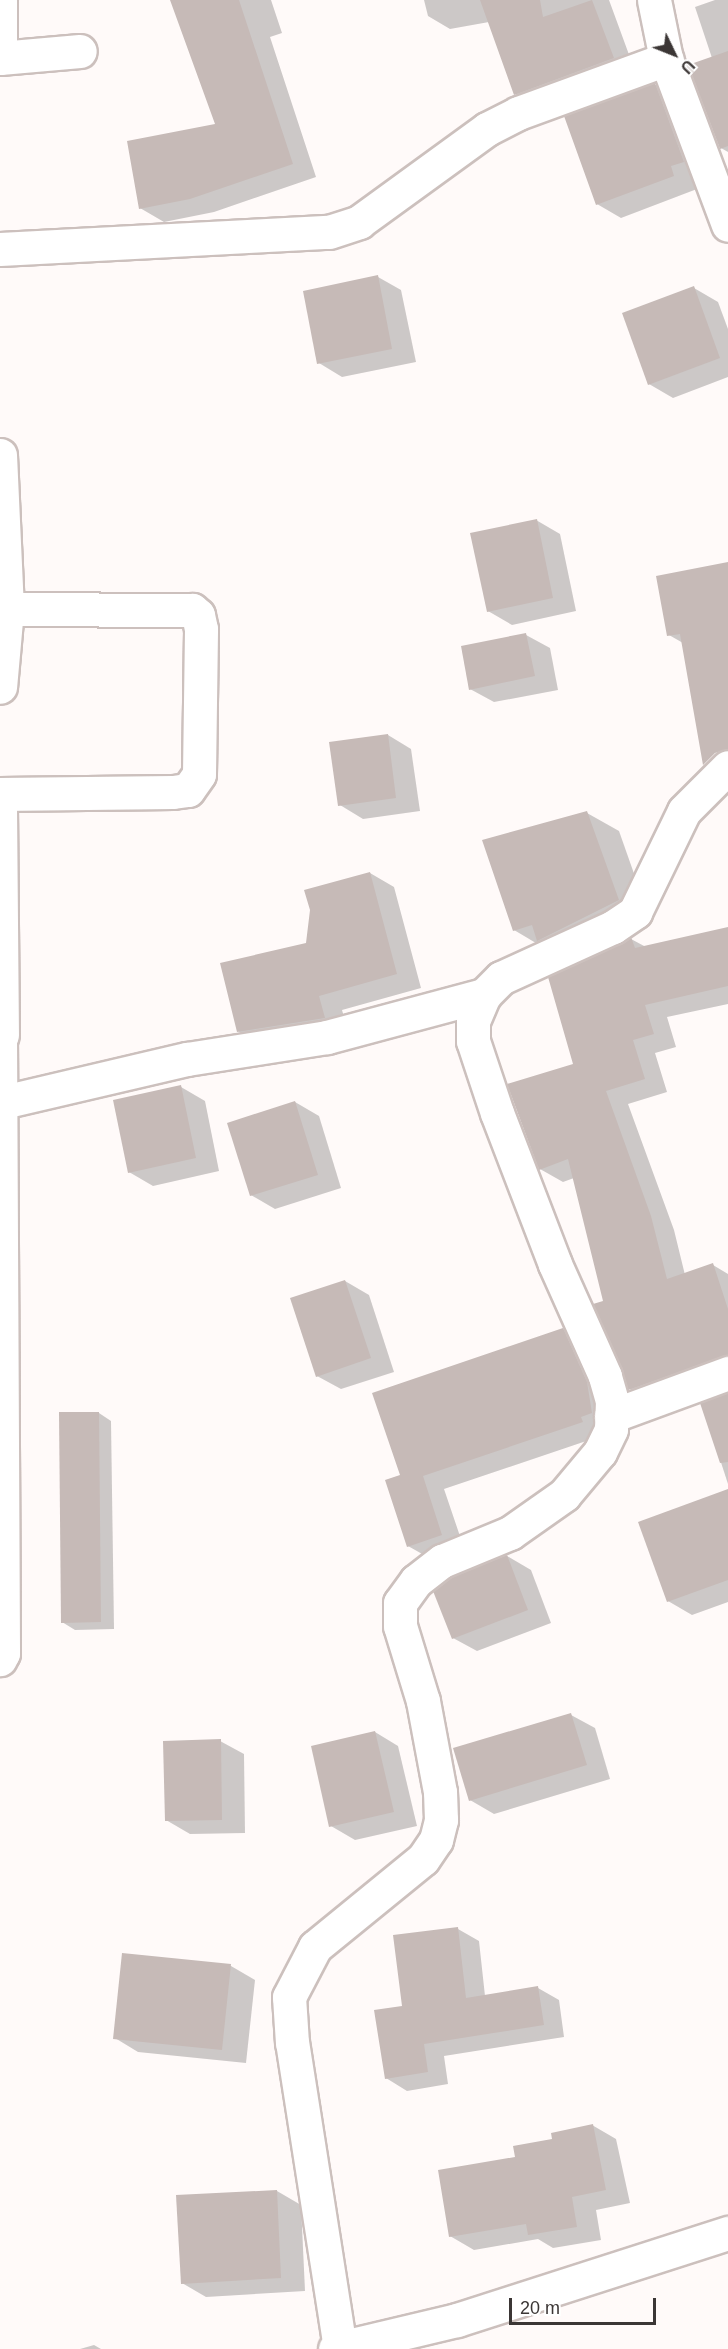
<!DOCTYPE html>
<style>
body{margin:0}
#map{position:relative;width:728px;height:2349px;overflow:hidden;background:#fffaf9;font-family:Arial,sans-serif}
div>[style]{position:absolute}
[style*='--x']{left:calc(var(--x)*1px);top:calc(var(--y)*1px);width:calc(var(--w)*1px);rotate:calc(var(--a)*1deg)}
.shadow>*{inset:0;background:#0003}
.building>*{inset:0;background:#c6bab7}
.roads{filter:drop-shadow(2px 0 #ccc0bd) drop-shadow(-2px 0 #ccc0bd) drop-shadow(0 2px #ccc0bd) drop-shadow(0 -2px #ccc0bd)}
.minor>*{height:33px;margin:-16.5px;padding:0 16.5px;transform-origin:16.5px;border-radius:16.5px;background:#fff}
span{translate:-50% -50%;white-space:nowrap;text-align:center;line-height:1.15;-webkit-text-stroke:4.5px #fff;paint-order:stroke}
.north{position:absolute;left:644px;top:24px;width:60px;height:60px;-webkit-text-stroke:4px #fff;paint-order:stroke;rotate:133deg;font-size:16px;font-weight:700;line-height:24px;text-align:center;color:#3b3635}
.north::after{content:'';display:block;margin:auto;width:21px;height:27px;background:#3b3635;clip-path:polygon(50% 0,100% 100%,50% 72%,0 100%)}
.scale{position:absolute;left:509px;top:2298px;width:147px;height:27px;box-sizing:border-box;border:3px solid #3b3635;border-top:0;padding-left:8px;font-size:18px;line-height:21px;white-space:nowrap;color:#3b3635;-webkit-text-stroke:4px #fff;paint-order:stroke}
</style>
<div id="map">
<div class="shadow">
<i style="clip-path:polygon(172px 0,271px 0,282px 33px,270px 37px,316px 177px,214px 212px,164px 222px,140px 208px,217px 125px)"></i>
<i style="clip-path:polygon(424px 0,609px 0,635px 71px,538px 107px,515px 94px,489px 22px,450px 29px,428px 16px)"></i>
<i style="clip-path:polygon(715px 0,728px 0,728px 152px,721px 148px,712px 58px,695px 7px)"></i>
<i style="clip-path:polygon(655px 85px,679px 98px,697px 189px,621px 218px,597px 204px)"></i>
<i style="clip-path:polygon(378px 277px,401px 290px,416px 362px,342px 377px,319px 363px)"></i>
<i style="clip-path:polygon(694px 288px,718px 302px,728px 329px,728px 377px,673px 398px,649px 384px)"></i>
<i style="clip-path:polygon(536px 520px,560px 534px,576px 611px,512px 625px,488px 611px)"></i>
<i style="clip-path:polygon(728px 563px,728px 735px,683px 643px,669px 635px)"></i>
<i style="clip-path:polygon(526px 635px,550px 648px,558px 690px,494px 702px,470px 689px)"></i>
<i style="clip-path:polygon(388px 735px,411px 749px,420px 811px,363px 819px,340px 805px)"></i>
<i style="clip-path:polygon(587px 813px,619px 831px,650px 919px,546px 949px,514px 930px)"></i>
<i style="clip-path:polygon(370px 873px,394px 887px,421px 988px,342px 1010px,348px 1031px,262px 1045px,238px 1031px,307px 944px)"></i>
<i style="clip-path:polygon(728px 929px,728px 1004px,667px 1017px,676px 1047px,655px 1053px,667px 1092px,628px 1104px,674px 1230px,685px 1275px,713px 1265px,728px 1274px,728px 1374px,653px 1402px,630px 1389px,574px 1178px,563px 1182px,540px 1169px,575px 1065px,631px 939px,646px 947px)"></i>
<i style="clip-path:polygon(181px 1087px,205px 1101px,219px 1171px,153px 1186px,129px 1172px)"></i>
<i style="clip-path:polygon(295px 1102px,319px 1116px,341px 1188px,275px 1209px,251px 1195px)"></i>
<i style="clip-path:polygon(345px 1281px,369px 1295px,394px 1372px,341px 1389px,317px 1376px)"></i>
<i style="clip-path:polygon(563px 1329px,585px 1342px,604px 1435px,444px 1489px,464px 1548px,431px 1559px,408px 1546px,402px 1476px)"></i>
<i style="clip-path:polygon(728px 1395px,728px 1484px,702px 1404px)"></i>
<i style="clip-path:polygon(99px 1413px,111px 1421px,114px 1629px,75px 1630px,62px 1622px)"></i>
<i style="clip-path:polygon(728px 1491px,728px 1602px,692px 1615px,668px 1601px)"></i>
<i style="clip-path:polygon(507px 1556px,531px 1570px,551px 1623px,477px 1651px,453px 1638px)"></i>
<i style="clip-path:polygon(571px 1715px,595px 1728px,610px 1779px,494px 1814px,470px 1800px)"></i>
<i style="clip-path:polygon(375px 1732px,398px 1746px,417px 1826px,355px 1840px,331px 1826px)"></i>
<i style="clip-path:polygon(220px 1741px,244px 1754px,245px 1833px,190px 1834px,166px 1820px)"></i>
<i style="clip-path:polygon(458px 1929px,479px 1941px,485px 1996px,538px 1988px,559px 2000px,564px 2037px,444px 2056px,448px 2084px,407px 2091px,386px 2078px,403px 2007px)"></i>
<i style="clip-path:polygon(123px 1955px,231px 1966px,255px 1980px,246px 2063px,138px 2052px,115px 2038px)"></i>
<i style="clip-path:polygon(592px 2125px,616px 2139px,630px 2203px,596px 2210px,601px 2240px,553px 2248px,538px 2239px,474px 2250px,450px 2236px,517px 2159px)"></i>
<i style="clip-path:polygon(277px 2191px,301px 2205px,305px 2291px,206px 2297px,182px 2283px)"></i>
<i style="clip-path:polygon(94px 2345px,101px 2349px,80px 2349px)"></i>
</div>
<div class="building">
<i style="clip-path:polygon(170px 0,239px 0,293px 164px,190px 199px,139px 209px,127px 141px,215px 124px)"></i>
<i style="clip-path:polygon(480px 0,540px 0,543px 17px,592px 0,614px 58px,514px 95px)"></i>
<i style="clip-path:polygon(728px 51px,728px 146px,720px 149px,688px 65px)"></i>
<i style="clip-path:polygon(655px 83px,684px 162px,671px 166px,674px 176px,596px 205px,564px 116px)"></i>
<i style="clip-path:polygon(378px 275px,392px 349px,317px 364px,303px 291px)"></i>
<i style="clip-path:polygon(694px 286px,720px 358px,648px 385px,622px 313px)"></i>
<i style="clip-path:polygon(537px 519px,553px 598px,487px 612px,470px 533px)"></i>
<i style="clip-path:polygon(728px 562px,728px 749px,715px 753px,703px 765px,680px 634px,667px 636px,656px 576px)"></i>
<i style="clip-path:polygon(526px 633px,535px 676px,469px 690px,461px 646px)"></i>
<i style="clip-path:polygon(388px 734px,396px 798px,338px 806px,329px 742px)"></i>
<i style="clip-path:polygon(587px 811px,619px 900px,537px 941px,532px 925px,513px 931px,482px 840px)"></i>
<i style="clip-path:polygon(370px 872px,397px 974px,319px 996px,325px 1018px,237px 1032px,220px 963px,306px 943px,310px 910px,304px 890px)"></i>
<i style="clip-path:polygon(728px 927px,728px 986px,645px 1005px,654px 1034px,633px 1040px,645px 1079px,606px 1091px,651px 1216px,667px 1279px,713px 1263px,728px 1309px,728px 1355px,628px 1390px,593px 1304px,603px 1301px,568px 1159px,539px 1170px,507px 1084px,573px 1064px,548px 977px,631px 937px,635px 948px)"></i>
<i style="clip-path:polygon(181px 1085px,196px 1158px,128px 1173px,113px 1100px)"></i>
<i style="clip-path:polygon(295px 1101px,318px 1175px,250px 1196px,227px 1123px)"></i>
<i style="clip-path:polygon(345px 1280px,371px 1358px,316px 1377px,290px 1298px)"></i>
<i style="clip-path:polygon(563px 1328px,587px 1382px,592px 1413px,581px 1417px,583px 1422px,423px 1476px,442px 1535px,407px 1547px,385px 1480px,400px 1475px,372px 1393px)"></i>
<i style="clip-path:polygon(728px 1393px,728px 1462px,720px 1463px,700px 1403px)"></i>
<i style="clip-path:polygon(59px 1412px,99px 1412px,101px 1622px,61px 1623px)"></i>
<i style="clip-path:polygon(728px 1489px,728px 1580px,667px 1602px,638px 1522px)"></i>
<i style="clip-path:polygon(507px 1555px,528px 1610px,452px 1639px,433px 1591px,451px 1577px)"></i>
<i style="clip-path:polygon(571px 1713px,587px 1765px,469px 1801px,453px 1748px)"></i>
<i style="clip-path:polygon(375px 1731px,394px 1812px,329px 1827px,311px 1746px)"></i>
<i style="clip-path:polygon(221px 1739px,222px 1820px,165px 1821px,163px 1741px)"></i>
<i style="clip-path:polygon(458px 1927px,466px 1998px,538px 1986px,544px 2025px,424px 2044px,428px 2072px,385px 2079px,374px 2010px,402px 2006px,393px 1935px)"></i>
<i style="clip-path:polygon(122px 1953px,231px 1964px,222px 2050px,113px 2039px)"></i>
<i style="clip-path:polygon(593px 2124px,606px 2190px,572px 2197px,577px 2227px,528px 2235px,526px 2224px,449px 2237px,438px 2170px,515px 2157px,513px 2146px,552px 2139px,551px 2133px)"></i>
<i style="clip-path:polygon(277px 2190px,281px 2278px,181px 2284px,176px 2195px)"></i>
</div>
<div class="roads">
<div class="minor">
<i style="--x:654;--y:0;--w:60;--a:78.5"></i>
<i style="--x:666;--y:59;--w:177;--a:69.5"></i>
<i style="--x:0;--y:58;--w:80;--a:-5"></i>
<i style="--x:0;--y:58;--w:58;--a:-90"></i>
<i style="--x:0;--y:249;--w:329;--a:-3"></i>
<i style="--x:329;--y:232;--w:32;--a:-18"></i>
<i style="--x:359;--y:222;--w:158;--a:-36"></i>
<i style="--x:487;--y:129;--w:35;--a:-27"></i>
<i style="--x:518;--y:113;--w:158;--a:-20"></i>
<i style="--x:0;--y:455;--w:154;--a:87.4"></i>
<i style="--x:7;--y:609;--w:78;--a:95.1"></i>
<i style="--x:0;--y:794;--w:173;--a:-0.7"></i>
<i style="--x:173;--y:792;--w:15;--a:-8"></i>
<i style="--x:188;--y:790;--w:19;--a:-55"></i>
<i style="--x:199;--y:774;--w:145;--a:-89.2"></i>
<i style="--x:201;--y:629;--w:14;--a:-102"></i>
<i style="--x:198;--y:615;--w:8;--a:-140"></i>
<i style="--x:192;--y:610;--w:185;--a:-179.7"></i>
<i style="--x:0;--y:808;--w:227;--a:89.5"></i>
<i style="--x:0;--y:1035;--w:618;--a:89.72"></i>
<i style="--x:3;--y:1653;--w:7;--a:117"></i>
<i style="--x:3;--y:1102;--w:189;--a:-13.2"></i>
<i style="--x:187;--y:1059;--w:142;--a:-8.9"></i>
<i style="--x:327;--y:1037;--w:163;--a:-15"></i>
<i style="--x:611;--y:1416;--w:125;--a:-20.2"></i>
<i style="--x:340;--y:2348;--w:309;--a:-98.9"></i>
<i style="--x:292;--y:2043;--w:46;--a:-93.7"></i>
<i style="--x:289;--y:1997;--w:56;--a:-62.5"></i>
<i style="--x:315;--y:1947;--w:139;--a:-39.2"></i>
<i style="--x:423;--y:1859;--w:23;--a:-56"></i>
<i style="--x:436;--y:1840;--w:21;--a:-76"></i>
<i style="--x:441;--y:1820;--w:28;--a:-92"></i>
<i style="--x:440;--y:1792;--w:93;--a:-100.6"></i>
<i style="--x:423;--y:1701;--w:78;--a:-107"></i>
<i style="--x:400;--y:1626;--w:23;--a:-90"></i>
<i style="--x:400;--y:1603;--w:27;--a:-54"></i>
<i style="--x:416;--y:1581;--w:33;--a:-38"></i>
<i style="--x:442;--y:1561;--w:74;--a:-22.4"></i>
<i style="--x:510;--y:1533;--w:66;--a:-35.1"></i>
<i style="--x:564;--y:1495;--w:56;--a:-50.1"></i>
<i style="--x:600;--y:1452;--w:25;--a:-64"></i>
<i style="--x:611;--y:1429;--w:28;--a:-88"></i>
<i style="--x:612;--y:1401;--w:26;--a:-106"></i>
<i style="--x:605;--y:1376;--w:123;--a:-114.1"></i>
<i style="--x:555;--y:1264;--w:162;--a:-111"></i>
<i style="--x:497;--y:1113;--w:76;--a:-108.4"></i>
<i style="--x:473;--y:1041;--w:20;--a:-90"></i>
<i style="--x:473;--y:1021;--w:28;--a:-67"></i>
<i style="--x:484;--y:995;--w:24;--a:-45"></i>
<i style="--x:501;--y:978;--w:123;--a:-24.5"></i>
<i style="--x:613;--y:927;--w:27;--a:-34"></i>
<i style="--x:635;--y:912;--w:112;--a:-64.1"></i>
<i style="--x:684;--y:811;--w:62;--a:-45"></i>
<i style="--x:335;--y:2349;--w:125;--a:-13.4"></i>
<i style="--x:457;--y:2320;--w:285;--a:-17.8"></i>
</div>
</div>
<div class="north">U</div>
<div class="scale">20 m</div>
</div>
